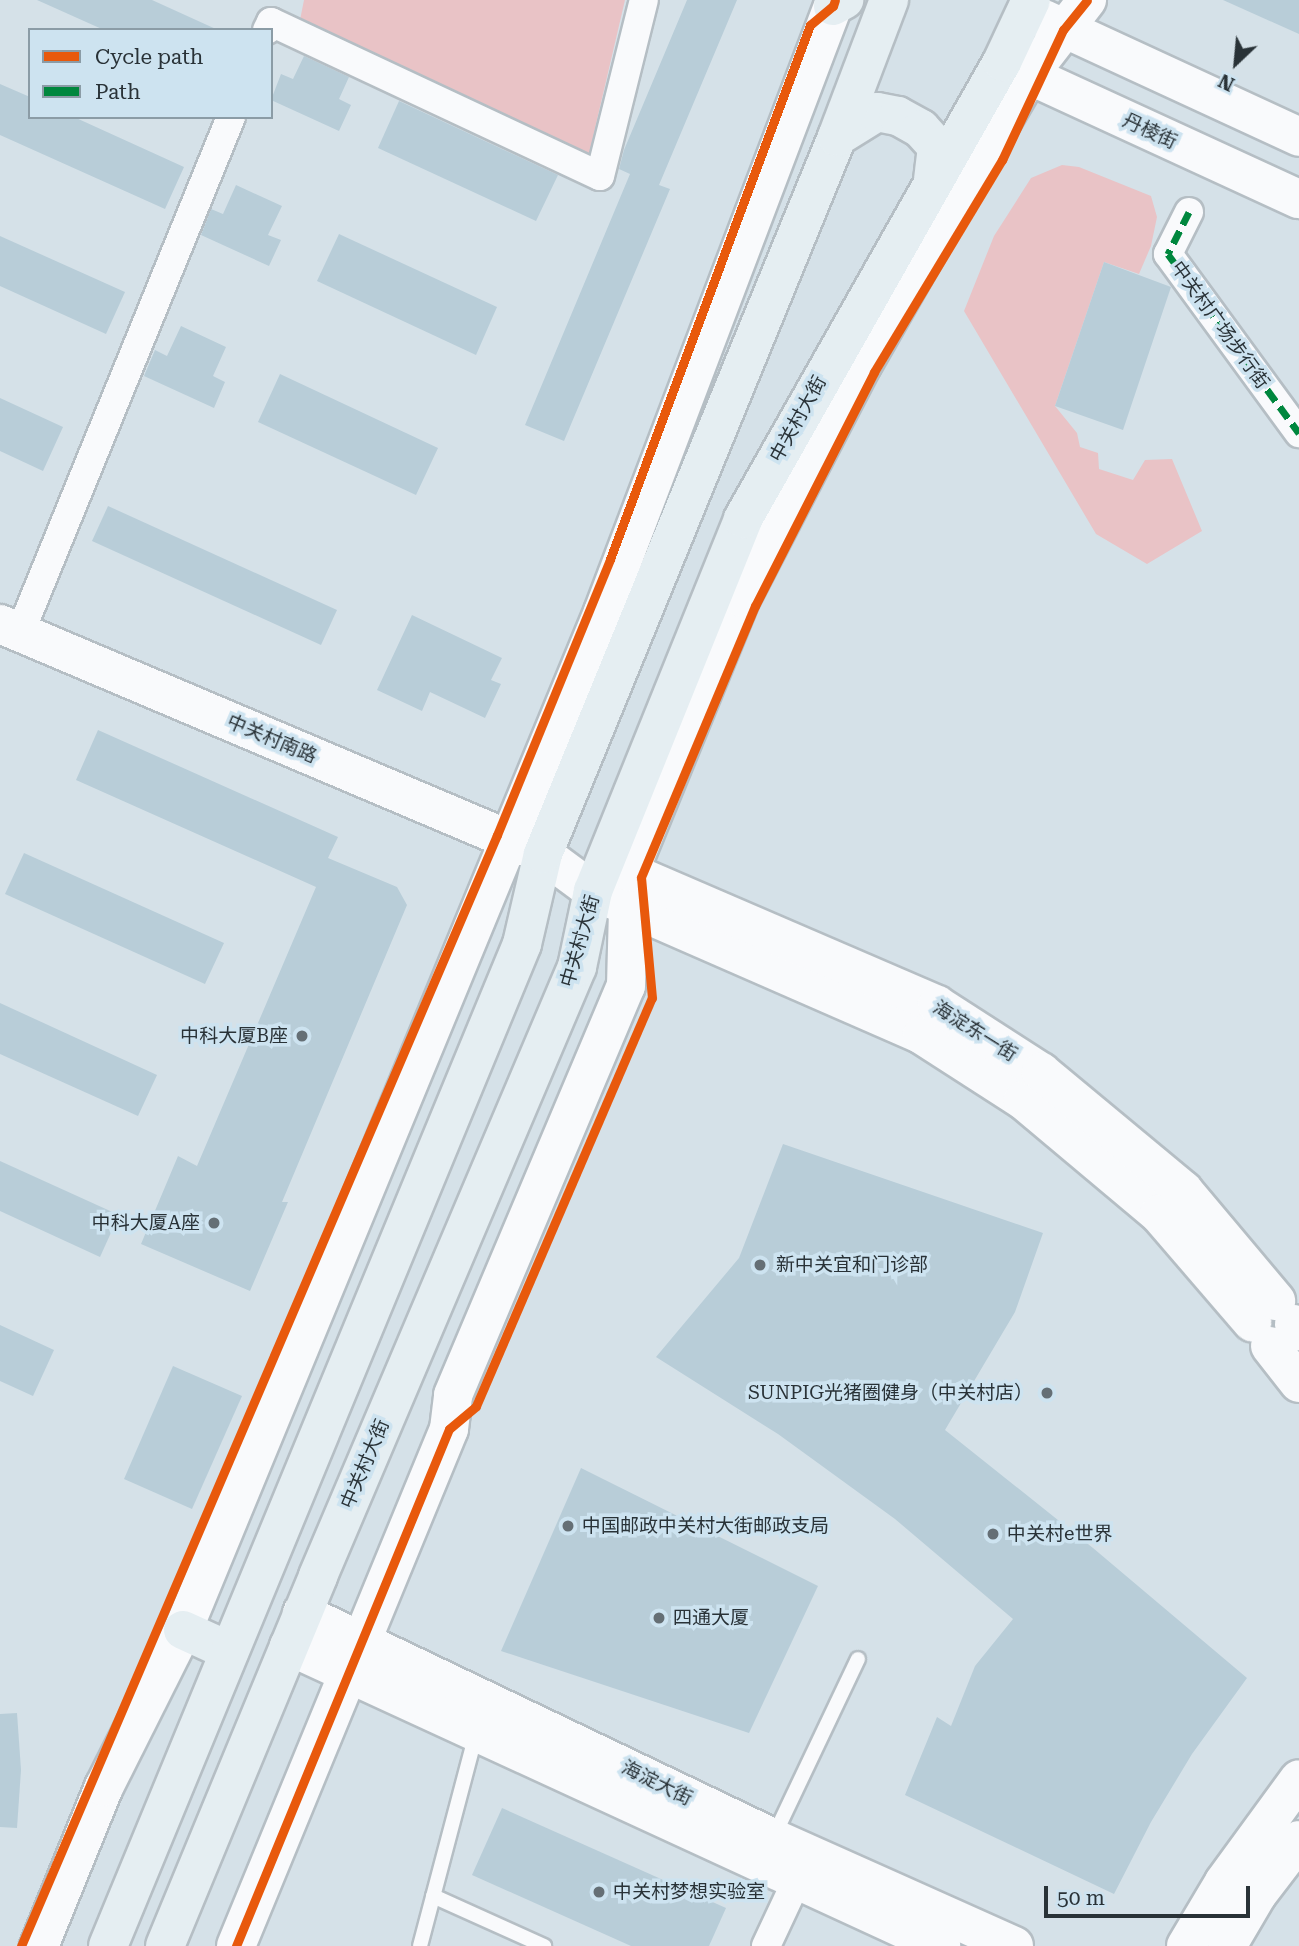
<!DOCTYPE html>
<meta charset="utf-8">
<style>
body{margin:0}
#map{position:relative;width:1299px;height:1946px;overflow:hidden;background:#d5e1e8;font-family:"Roboto Serif","Noto Sans SC",serif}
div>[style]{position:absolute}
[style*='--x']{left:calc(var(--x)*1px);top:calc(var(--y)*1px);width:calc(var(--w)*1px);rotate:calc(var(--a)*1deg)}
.green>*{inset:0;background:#e9c3c6}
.building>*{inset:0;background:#b8cdd8}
.roads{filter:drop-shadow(2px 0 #b5bec4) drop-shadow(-2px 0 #b5bec4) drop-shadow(0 2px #b5bec4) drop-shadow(0 -2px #b5bec4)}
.lane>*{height:14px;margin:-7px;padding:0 7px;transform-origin:7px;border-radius:7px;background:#f9fafc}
.street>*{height:28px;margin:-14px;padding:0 14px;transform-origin:14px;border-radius:14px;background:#f9fafc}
.secondary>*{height:38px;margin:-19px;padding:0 19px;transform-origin:19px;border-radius:19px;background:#f9fafc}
.primary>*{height:38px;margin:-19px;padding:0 19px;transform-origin:19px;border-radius:19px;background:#e5eef2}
.quiet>*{height:7px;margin-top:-3.5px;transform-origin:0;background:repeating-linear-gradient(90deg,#00873e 0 14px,transparent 0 21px)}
.cycleway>*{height:9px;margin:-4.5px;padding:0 4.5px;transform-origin:4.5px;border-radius:4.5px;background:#e8590c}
.dots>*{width:19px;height:19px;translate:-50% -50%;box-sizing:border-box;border:4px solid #cde3f0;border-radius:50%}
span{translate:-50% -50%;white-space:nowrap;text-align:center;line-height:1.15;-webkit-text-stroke:7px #cde3f0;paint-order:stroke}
.street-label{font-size:19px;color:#293237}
.poi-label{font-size:19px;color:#293237}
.right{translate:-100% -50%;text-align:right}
.left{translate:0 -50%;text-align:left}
.legend{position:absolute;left:28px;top:28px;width:245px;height:91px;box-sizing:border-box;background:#cde3f0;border:2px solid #8b9ca6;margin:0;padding:9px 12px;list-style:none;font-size:21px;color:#293237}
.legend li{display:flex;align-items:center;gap:14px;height:35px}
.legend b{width:35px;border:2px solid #8b9ca6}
.north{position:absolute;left:1201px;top:28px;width:70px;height:70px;-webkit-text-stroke:5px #cde3f0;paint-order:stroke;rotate:206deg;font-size:19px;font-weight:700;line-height:28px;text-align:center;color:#293237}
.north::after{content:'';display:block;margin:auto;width:24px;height:32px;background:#293237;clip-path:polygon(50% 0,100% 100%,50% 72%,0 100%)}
.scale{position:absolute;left:1044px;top:1886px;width:206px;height:32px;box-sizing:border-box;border:4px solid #293237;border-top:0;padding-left:9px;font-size:21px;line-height:24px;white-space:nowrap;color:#293237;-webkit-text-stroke:5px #cde3f0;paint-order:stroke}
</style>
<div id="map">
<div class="green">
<i style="clip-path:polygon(304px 0,625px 0,589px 154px,300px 20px)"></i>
<i style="clip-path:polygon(1062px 165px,1079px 167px,1151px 196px,1157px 217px,1151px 246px,1139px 274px,1104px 262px,1055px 406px,1077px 433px,1080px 447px,1098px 453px,1099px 469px,1133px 480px,1145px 460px,1172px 459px,1202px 531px,1147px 564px,1096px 534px,964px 311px,994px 236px,1031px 178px)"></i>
</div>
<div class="building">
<i style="clip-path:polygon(37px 0,152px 0,218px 30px,104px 30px)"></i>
<i style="clip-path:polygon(687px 0,737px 0,659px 185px,670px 189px,564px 441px,525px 425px,630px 174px,619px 169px,624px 150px)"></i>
<i style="clip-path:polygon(1223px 0,1299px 0,1299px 34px)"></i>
<i style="clip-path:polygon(304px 56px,349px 77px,339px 99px,351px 105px,339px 131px,271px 100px,281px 74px,293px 79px)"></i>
<i style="clip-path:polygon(0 84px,30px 97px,30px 117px,74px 117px,184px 167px,165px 209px,0 135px)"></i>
<i style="clip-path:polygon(399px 101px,558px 175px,536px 221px,378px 148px)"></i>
<i style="clip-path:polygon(236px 185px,282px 206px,268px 235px,281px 240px,269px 266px,201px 235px,211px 209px,223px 214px)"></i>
<i style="clip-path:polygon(339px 234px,497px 307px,476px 355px,317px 281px)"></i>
<i style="clip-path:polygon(0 236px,125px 292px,106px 334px,0 286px)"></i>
<i style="clip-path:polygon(1104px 262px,1171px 287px,1123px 430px,1055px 406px)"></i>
<i style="clip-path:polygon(181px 326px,226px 347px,213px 376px,225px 382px,214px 408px,144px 376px,155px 350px,167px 356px)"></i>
<i style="clip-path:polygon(280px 374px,438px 448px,416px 495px,258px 422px)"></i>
<i style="clip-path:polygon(0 398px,63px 427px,43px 471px,0 451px)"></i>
<i style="clip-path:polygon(108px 506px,337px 610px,321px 645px,92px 541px)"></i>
<i style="clip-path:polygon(412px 615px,502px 658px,491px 680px,501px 684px,485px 718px,430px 692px,422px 711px,377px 690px)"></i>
<i style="clip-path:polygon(98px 730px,338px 837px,328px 858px,397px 887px,407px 905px,282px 1202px,288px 1202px,250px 1291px,141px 1244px,178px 1156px,197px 1166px,316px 887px,76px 780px)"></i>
<i style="clip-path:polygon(24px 853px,224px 943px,205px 984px,5px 894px)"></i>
<i style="clip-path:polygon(0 1003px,157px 1075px,138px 1116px,0 1054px)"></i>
<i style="clip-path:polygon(783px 1144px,1043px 1233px,1015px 1312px,945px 1430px,1093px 1548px,1247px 1678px,1192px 1754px,1151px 1822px,1114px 1894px,905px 1795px,937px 1717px,951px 1726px,975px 1666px,1013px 1619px,895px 1519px,778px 1434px,656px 1357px,739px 1258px)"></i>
<i style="clip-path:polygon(0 1161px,119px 1215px,100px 1257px,0 1211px)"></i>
<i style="clip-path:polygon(0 1325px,54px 1350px,33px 1396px,0 1381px)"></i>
<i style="clip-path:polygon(173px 1366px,242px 1396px,192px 1509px,124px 1479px)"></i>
<i style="clip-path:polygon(581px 1468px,818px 1586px,749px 1733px,501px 1651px)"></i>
<i style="clip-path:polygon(17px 1713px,21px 1770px,17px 1828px,0 1827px,0 1714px)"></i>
<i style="clip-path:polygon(502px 1808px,726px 1908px,709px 1946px,631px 1946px,472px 1875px)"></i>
</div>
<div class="roads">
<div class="lane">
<i style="--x:773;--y:1838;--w:198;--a:-64.6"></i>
<i style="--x:433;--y:1896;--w:122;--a:24.2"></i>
<i style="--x:420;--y:1946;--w:219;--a:-75.2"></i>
</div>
<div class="street">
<i style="--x:267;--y:30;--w:9;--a:-63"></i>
<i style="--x:271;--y:22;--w:363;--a:25.1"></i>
<i style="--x:600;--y:176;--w:181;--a:-76"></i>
<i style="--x:1189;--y:212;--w:47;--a:116.6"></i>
<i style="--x:1168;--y:254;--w:222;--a:53.8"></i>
<i style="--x:20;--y:633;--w:557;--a:-67.76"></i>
<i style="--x:766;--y:1946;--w:71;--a:-64.9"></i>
<i style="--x:796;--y:1882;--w:20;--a:-117"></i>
</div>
<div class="secondary">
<i style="--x:1044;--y:19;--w:281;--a:24.8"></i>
<i style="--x:1007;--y:65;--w:321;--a:24.7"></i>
<i style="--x:0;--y:624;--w:590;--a:22.96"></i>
<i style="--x:543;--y:854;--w:62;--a:36.5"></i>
<i style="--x:593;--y:891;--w:359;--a:23.6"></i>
<i style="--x:922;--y:1035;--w:120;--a:32.8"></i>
<i style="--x:1023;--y:1100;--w:177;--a:40"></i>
<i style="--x:1159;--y:1214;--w:143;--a:49.3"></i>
<i style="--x:608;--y:863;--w:358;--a:23.3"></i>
<i style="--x:937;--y:1005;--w:124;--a:32.8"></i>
<i style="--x:1041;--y:1072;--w:185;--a:39.7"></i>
<i style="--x:1183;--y:1190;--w:145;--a:50"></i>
<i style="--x:1294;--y:1324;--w:9;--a:54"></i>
<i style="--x:1270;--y:1346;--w:47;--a:51.9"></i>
<i style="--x:302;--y:1613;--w:522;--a:25.53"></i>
<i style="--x:773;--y:1838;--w:264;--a:24.1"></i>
<i style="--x:289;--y:1646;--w:718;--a:24.71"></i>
<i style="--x:39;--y:1946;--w:172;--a:-67.8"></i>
<i style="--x:104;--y:1787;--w:176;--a:-63.3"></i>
<i style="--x:183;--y:1630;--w:1101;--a:-67.58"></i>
<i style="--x:603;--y:612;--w:648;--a:-69.22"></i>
<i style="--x:236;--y:1946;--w:559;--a:-67.61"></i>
<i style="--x:449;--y:1429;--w:34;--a:-83"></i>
<i style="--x:453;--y:1395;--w:444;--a:-67.1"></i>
<i style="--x:626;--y:986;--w:114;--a:-88.5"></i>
<i style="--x:629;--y:872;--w:296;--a:-67.8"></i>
<i style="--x:741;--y:598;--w:263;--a:-62.6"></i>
<i style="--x:862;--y:365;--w:245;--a:-60.2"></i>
<i style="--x:984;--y:152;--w:89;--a:-59.7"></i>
<i style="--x:1029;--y:75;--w:95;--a:-52.3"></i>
<i style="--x:1186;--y:1946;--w:74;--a:-59.3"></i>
<i style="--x:1224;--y:1882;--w:127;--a:-53.9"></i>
<i style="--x:1227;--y:1946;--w:59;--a:-59.5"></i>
<i style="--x:1257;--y:1895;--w:69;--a:-52.6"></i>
</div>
<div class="primary">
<i style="--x:833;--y:6;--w:13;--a:-29"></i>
<i style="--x:837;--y:137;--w:47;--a:-32"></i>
<i style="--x:877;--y:112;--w:21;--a:11"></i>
<i style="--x:898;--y:116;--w:26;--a:29"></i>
<i style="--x:921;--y:129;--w:24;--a:48"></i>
<i style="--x:937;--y:147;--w:32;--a:97"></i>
<i style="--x:183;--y:1630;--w:51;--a:24.5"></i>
<i style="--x:108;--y:1946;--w:1084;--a:-67.55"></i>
<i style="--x:522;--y:944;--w:92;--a:-76.9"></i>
<i style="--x:543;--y:854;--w:775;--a:-67.7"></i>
<i style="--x:837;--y:137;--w:147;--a:-69.2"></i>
<i style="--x:165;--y:1946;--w:400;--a:-67.5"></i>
<i style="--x:318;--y:1576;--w:662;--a:-66.96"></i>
<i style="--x:577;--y:967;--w:78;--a:-78.1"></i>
<i style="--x:593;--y:891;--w:401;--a:-68"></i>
<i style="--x:743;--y:519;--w:525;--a:-60.46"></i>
<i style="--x:1002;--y:62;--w:68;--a:-64.9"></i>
</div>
</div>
<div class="quiet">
<i style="--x:1189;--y:212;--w:47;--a:116.6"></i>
<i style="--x:1168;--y:254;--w:222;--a:53.8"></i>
</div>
<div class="cycleway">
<i style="--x:21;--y:1946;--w:1209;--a:-66.81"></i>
<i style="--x:497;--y:835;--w:298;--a:-67.7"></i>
<i style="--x:610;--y:559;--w:570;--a:-69.47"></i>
<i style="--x:810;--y:25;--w:30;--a:-40"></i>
<i style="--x:833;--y:6;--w:6;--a:-72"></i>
<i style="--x:236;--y:1946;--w:559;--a:-67.61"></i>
<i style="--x:449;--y:1429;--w:35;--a:-40"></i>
<i style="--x:476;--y:1406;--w:444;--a:-66.7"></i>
<i style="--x:652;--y:998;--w:121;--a:-95.2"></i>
<i style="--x:641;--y:877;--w:294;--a:-67.2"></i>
<i style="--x:755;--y:606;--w:263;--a:-63"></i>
<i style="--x:874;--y:372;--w:248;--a:-58.9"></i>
<i style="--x:1002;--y:160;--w:144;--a:-64.9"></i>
<i style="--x:1063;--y:30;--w:38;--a:-51"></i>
</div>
<div class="dots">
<i style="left:302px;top:1036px;background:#656f75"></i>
<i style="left:214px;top:1223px;background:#656f75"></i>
<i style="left:760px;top:1265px;background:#656f75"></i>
<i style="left:1047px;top:1393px;background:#656f75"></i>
<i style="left:568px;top:1526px;background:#656f75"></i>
<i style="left:993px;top:1534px;background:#656f75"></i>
<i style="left:659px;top:1618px;background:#656f75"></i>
<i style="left:599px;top:1892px;background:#656f75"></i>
</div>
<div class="street-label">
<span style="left:1150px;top:131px;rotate:25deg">丹棱街</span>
<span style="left:1220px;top:325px;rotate:54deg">中关村广场步行街</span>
<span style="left:798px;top:419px;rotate:-61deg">中关村大街</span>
<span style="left:272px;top:739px;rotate:23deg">中关村南路</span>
<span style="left:580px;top:941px;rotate:-74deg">中关村大街</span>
<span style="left:975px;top:1031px;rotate:32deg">海淀东一街</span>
<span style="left:365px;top:1464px;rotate:-67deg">中关村大街</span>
<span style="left:657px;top:1783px;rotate:26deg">海淀大街</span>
</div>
<div class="poi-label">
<span class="right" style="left:288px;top:1036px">中科大厦B座</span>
<span class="right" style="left:200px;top:1223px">中科大厦A座</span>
<span class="left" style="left:776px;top:1265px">新中关宜和门诊部</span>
<span class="right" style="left:1033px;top:1393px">SUNPIG光猪圈健身（中关村店）</span>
<span class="left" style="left:582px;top:1526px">中国邮政中关村大街邮政支局</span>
<span class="left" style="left:1007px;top:1534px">中关村e世界</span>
<span class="left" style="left:673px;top:1618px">四通大厦</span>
<span class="left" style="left:613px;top:1892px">中关村梦想实验室</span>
</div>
<ul class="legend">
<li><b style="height:9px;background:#e8590c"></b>Cycle path</li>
<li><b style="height:9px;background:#00873e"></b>Path</li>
</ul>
<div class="north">N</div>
<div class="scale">50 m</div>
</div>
